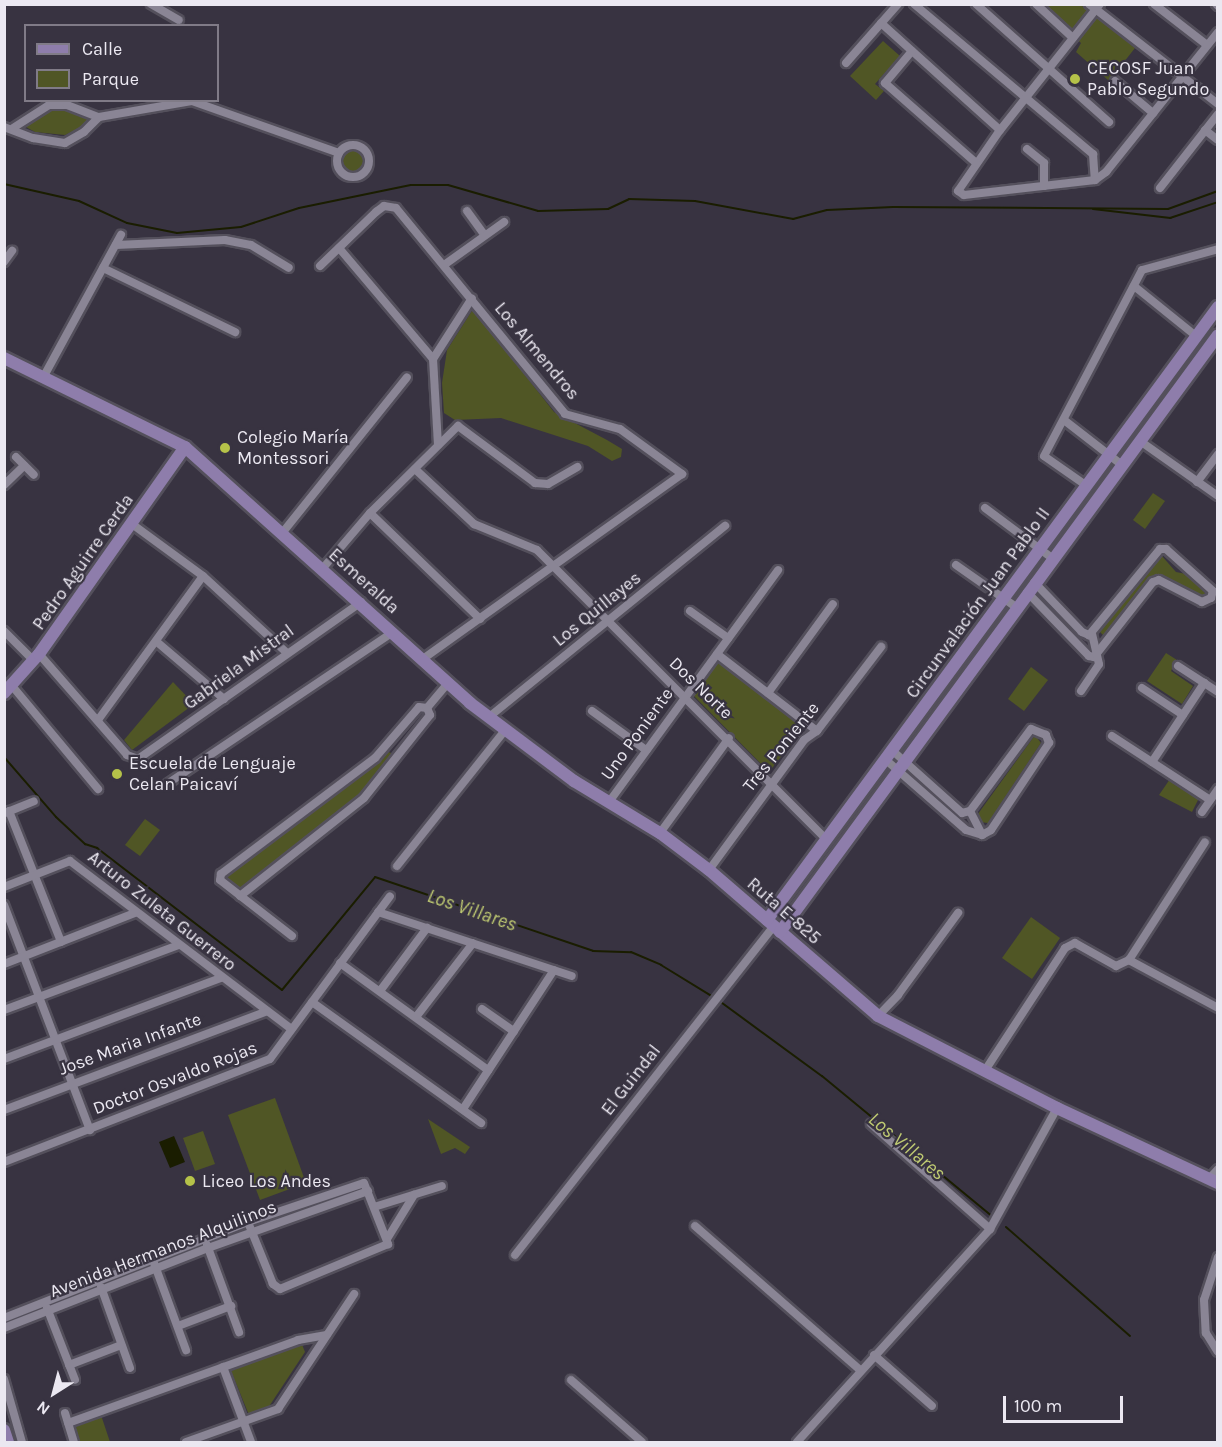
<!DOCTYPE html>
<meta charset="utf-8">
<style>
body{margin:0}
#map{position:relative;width:1222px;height:1447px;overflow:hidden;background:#383341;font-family:Karla,sans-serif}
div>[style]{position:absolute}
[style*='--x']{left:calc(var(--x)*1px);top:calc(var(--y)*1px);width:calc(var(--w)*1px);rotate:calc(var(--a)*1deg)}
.green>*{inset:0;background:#505625}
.round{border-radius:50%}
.water>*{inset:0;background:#1a1d00}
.stream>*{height:2px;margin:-1px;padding:0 1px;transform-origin:1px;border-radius:1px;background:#1a1d00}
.roads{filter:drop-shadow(2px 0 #54505c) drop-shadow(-2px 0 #54505c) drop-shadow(0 2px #54505c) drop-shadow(0 -2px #54505c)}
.street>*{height:8px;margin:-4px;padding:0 4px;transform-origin:4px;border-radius:4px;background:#8a8595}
.street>.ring{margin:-4px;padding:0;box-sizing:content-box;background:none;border:8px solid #8a8595;border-radius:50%}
.secondary>*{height:12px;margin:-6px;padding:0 6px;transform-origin:6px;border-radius:6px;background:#8e7dab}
.dots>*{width:16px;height:16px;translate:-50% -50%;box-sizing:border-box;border:3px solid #383341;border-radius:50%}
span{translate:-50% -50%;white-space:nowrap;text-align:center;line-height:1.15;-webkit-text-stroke:4.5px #383341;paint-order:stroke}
.poi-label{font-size:18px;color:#ebe8f1}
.left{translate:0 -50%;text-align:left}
.street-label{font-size:18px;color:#ebe8f1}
.water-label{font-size:20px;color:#bfca72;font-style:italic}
.frame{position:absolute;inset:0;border:6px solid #ebe8f1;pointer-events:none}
.legend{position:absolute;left:24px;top:24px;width:195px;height:78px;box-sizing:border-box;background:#383341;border:2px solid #807b87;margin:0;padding:8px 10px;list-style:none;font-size:18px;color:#ebe8f1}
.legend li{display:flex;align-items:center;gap:12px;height:30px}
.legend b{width:30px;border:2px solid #807b87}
.north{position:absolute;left:24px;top:1363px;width:60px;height:60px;-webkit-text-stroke:4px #383341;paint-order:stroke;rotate:216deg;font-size:16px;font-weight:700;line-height:24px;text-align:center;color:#ebe8f1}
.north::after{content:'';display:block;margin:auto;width:21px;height:27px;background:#ebe8f1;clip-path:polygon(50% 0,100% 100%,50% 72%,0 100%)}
.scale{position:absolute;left:1003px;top:1396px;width:120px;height:27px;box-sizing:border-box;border:3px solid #ebe8f1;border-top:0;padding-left:8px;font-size:18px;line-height:21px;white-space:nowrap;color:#ebe8f1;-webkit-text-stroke:4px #383341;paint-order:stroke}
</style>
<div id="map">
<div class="green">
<i style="clip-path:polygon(1038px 5px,1081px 5px,1135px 48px,1109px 81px,1076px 52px,1081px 43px)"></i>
<i style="clip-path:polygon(883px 41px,900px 56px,875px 84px,884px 91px,876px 100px,850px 76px)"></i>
<i style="clip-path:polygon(51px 109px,70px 109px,89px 118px,82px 127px,65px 135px,35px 132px,24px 126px)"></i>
<i class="round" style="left:340px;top:148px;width:26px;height:26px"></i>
<i style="clip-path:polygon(473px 309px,554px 412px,607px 440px,622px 449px,621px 457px,612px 461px,588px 446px,501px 418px,455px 420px,444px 413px,442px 383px,447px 350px)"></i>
<i style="clip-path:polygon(1153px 493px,1165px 501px,1145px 529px,1133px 520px)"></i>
<i style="clip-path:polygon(1161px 555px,1176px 572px,1186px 574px,1208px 596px,1202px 597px,1159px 576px,1152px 578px,1104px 636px,1100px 632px)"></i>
<i style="clip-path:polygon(1166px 653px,1177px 660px,1171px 671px,1193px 686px,1182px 704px,1147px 681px)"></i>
<i style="clip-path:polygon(718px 657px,806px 725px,769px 772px,691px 693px)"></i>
<i style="clip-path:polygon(1031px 667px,1048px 680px,1024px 711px,1008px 699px)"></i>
<i style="clip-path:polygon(173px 682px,194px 704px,132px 750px,124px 740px)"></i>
<i style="clip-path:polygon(1035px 735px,1041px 743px,988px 823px,980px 822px,975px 818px)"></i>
<i style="clip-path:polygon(389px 752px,396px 756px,361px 798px,240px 892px,224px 880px,224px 876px)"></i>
<i style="clip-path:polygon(1170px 779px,1199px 798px,1192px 812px,1159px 795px)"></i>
<i style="clip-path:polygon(145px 819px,160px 830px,140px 856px,125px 845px)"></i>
<i style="clip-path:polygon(1031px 917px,1060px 938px,1032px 979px,1002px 958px)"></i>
<i style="clip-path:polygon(275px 1098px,306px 1183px,260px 1200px,228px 1115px)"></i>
<i style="clip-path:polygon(428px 1119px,470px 1147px,465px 1154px,455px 1148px,441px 1154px)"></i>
<i style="clip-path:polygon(203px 1131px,215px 1164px,195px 1171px,183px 1138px)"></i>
<i style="clip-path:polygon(301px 1342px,305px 1352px,268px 1408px,249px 1415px,231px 1371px)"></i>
<i style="clip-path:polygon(101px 1415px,110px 1442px,78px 1442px,73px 1427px)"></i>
</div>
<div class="water">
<i style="clip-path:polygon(174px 1136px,185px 1162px,170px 1168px,159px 1142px)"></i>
</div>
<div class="stream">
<i style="--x:4;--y:184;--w:77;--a:12.8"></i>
<i style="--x:79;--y:201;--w:53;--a:24.6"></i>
<i style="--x:127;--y:223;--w:51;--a:11.3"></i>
<i style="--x:177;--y:233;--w:64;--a:-5.4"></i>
<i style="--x:241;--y:227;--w:61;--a:-18.1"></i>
<i style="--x:299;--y:208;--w:114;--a:-11.6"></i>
<i style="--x:411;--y:185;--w:37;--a:0"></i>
<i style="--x:448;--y:185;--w:94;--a:16.1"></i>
<i style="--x:538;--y:211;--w:70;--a:-1.6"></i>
<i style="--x:608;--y:209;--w:23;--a:-25"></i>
<i style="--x:629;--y:199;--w:66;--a:1.7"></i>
<i style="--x:695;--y:201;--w:100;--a:10.4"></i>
<i style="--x:793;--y:219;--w:35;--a:-15"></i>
<i style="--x:827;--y:210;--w:66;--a:-2.6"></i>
<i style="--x:893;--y:207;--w:275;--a:0.4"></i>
<i style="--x:1168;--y:209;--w:53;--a:-19.8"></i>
<i style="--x:1093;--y:209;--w:78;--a:6.7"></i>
<i style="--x:1170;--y:218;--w:51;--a:-18.4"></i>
<i style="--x:4;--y:757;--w:79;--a:49.1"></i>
<i style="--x:56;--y:817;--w:40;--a:43"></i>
<i style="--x:85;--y:844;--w:13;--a:18"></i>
<i style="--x:97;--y:848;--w:233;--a:37.5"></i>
<i style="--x:282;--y:990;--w:146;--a:-50.5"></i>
<i style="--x:375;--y:877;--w:230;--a:18.7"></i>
<i style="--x:593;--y:951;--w:38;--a:2"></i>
<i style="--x:631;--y:952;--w:33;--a:23"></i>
<i style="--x:661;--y:965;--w:61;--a:31.6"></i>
<i style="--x:718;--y:1000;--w:129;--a:36.2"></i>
<i style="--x:822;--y:1076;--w:220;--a:39.5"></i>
<i style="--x:1006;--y:1227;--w:165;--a:41.3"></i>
</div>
<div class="roads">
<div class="street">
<i style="--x:151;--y:4;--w:32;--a:30"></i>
<i style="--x:914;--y:4;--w:234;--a:40"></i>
<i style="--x:1093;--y:154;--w:26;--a:86"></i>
<i style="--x:976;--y:4;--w:178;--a:41.6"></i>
<i style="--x:1036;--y:4;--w:50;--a:42.6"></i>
<i style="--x:1089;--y:4;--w:163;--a:37.8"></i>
<i style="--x:1100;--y:4;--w:161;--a:128.4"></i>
<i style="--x:1000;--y:130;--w:74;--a:124.5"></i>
<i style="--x:958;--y:191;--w:7;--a:34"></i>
<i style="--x:964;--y:195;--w:132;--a:-6.5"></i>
<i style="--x:1095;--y:180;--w:14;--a:-36"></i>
<i style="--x:1106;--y:172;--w:179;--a:-51.3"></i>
<i style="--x:1154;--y:4;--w:67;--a:37.7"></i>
<i style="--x:1216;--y:4;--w:3;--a:45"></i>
<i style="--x:881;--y:23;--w:160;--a:42"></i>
<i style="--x:912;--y:51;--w:42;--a:130.2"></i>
<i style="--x:885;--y:83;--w:121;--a:41.3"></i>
<i style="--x:846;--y:63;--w:79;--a:-48.6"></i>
<i style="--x:1115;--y:81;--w:50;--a:40.1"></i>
<i style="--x:4;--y:127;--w:31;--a:21"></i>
<i style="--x:33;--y:138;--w:32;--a:9"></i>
<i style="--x:65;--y:143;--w:22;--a:-30"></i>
<i style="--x:84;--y:132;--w:21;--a:-45"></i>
<i style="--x:99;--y:117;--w:94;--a:-9.8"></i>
<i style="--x:192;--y:101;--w:156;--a:19.5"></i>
<i style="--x:13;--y:128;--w:43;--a:-32.6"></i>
<i style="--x:49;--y:105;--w:18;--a:0"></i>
<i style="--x:67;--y:105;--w:34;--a:21"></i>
<i style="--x:1205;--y:130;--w:16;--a:38"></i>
<i class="ring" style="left:337px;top:145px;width:24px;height:24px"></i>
<i style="--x:1027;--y:149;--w:22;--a:39"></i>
<i style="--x:1044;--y:163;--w:23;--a:90"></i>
<i style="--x:1160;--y:188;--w:94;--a:-51.9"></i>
<i style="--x:467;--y:211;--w:29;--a:54"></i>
<i style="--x:116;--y:245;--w:109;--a:-2.6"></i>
<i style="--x:225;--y:240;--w:26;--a:11"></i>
<i style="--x:251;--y:245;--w:44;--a:31.2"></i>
<i style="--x:339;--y:248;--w:145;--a:49.7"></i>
<i style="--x:4;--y:262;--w:14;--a:-54"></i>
<i style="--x:444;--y:265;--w:74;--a:-35.6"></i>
<i style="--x:320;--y:266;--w:78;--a:-44"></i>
<i style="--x:376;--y:212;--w:10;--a:-37"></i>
<i style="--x:384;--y:206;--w:12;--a:9"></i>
<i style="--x:396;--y:208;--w:266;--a:50.6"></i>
<i style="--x:565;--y:414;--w:57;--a:15.3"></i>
<i style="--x:620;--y:429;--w:77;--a:36"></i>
<i style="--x:682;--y:474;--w:318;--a:144.5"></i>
<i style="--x:103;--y:268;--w:147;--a:25.9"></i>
<i style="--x:1134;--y:286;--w:80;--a:38.9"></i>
<i style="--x:44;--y:376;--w:161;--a:-61.4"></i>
<i style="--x:1064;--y:420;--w:73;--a:37.8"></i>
<i style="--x:1140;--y:441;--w:95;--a:35.2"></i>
<i style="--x:438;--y:445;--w:86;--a:-93.3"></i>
<i style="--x:433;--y:359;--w:72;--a:-57.4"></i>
<i style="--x:16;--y:457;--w:25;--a:45"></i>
<i style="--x:415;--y:469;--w:81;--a:43"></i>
<i style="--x:474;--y:524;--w:68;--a:22.4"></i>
<i style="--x:537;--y:550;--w:409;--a:45"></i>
<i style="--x:1197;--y:482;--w:35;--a:-53"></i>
<i style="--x:4;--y:485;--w:28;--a:-44"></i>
<i style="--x:1087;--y:486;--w:52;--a:-145.1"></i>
<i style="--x:1044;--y:456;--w:210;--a:-62.2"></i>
<i style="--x:1142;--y:270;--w:79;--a:-15.4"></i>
<i style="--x:985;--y:508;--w:84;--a:36.7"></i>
<i style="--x:370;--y:513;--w:153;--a:43.9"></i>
<i style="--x:132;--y:524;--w:88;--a:36.2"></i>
<i style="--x:203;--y:576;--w:113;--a:42.5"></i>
<i style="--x:283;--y:532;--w:198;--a:-51.3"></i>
<i style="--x:956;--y:565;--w:73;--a:35"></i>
<i style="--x:323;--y:568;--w:72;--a:-49.5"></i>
<i style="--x:370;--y:513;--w:124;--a:-44.7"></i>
<i style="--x:458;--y:426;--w:96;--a:36.5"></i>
<i style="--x:535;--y:483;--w:13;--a:4"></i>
<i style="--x:548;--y:484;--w:34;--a:-30"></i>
<i style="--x:1027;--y:592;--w:89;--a:45.9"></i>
<i style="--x:1089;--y:656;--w:5;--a:11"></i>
<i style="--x:1094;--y:657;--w:95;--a:-51.8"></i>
<i style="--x:1153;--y:582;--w:6;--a:-18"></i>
<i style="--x:1159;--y:580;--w:48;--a:27.1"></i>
<i style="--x:1202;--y:602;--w:10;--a:-24"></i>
<i style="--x:1211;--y:598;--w:7;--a:-74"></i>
<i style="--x:1213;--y:591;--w:63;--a:-138.2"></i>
<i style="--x:1166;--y:549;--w:6;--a:180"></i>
<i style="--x:1160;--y:549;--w:112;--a:129.5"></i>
<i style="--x:1089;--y:635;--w:8;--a:-157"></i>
<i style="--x:1082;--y:632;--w:69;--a:-133.8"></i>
<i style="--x:690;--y:611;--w:47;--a:35.4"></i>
<i style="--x:4;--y:631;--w:42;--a:45"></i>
<i style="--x:157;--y:642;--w:88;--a:40.4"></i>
<i style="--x:39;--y:654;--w:134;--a:48.9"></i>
<i style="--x:127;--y:755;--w:12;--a:20"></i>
<i style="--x:138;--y:759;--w:273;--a:-35.1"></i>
<i style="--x:717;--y:654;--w:126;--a:37.6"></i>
<i style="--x:1178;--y:666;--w:48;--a:33"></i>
<i style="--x:13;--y:687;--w:133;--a:50.2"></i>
<i style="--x:1142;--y:688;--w:49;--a:33.4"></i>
<i style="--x:1081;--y:691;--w:32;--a:-56"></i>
<i style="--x:1099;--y:664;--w:32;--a:-103"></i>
<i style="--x:768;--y:693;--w:110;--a:-53.9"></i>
<i style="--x:592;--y:711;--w:67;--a:35.8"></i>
<i style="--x:489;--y:717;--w:304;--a:-39"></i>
<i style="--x:98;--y:720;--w:178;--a:-53.9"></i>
<i style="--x:1112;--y:736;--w:117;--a:33.1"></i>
<i style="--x:886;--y:760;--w:106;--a:41.2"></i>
<i style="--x:966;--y:830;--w:17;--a:17"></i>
<i style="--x:982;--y:835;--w:10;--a:-29"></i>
<i style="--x:991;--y:830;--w:105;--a:-56.3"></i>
<i style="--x:1049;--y:743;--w:9;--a:-111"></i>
<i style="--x:1046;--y:735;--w:16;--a:-158"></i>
<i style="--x:1031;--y:729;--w:102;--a:126.6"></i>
<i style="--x:970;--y:811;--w:8;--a:166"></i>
<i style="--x:962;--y:813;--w:93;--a:-138.1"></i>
<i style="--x:1152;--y:762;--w:95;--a:-56.6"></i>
<i style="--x:167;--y:784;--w:272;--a:-33.9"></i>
<i style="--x:609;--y:802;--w:287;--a:-53.9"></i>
<i style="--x:9;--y:811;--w:141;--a:68.3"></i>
<i style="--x:970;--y:811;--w:27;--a:63"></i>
<i style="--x:1202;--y:812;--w:28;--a:-55"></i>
<i style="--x:5;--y:813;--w:31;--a:-22"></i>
<i style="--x:660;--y:833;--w:117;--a:-54"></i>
<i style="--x:397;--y:866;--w:174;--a:-51.5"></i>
<i style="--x:709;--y:870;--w:161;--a:-53.8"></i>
<i style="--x:804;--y:740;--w:16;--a:-35"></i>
<i style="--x:817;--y:731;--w:106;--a:-52.7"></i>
<i style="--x:4;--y:887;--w:71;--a:-21.5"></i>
<i style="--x:70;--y:861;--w:278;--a:37.2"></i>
<i style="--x:240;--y:896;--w:158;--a:-38.3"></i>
<i style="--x:364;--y:798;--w:106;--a:-51.5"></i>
<i style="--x:430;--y:715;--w:8;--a:-113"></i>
<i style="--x:4;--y:905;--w:241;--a:69.1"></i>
<i style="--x:378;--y:912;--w:204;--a:18.3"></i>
<i style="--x:292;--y:936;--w:91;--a:-142.1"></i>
<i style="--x:220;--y:880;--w:6;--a:-81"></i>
<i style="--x:221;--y:874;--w:193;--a:-37"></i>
<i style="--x:375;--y:758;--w:67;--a:-49.2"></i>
<i style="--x:419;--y:707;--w:8;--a:7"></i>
<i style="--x:427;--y:708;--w:33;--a:-50"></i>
<i style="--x:1129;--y:960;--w:101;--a:28.3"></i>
<i style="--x:340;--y:963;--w:183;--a:35.9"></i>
<i style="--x:4;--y:964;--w:141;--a:-21.3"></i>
<i style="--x:380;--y:991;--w:79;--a:-53.3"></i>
<i style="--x:312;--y:1002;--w:208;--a:35.6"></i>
<i style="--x:482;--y:1009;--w:39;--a:35"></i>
<i style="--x:4;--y:1010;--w:187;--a:-20.4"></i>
<i style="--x:878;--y:1016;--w:29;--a:-46"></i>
<i style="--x:898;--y:995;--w:102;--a:-53.8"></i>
<i style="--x:416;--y:1017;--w:93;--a:-52.4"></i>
<i style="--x:4;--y:1059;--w:232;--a:-20.5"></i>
<i style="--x:984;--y:1072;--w:148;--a:-56.8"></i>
<i style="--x:1065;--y:948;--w:11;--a:-27"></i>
<i style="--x:1075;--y:943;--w:47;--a:29.3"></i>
<i style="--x:1116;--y:966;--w:14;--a:-25"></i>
<i style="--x:1129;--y:960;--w:140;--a:-57.2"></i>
<i style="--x:463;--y:1109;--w:166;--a:-56.8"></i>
<i style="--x:4;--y:1110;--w:281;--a:-20.6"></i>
<i style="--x:871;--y:1124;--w:159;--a:41.4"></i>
<i style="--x:4;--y:1162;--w:285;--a:-21.2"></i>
<i style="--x:270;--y:1059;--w:202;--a:-53.6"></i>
<i style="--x:1209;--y:1179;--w:13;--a:-48"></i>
<i style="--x:374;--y:1207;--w:71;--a:-17.2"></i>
<i style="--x:695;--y:1226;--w:220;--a:41.1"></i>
<i style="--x:387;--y:1239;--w:52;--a:-58.5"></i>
<i style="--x:207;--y:1245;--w:93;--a:69.8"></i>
<i style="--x:515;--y:1255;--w:419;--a:-51.8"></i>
<i style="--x:1218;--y:1257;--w:45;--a:108"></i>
<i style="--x:1204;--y:1300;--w:33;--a:87"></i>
<i style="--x:1206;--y:1333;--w:22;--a:58"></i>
<i style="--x:154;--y:1263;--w:93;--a:69.8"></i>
<i style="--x:101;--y:1287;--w:86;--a:70.3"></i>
<i style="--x:47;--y:1308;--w:77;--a:68.7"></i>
<i style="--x:4;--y:1318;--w:262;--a:-21.5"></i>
<i style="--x:248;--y:1222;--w:122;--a:-18.6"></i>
<i style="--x:364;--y:1183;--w:66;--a:68.5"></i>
<i style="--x:388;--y:1244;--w:117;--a:157.4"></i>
<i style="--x:280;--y:1289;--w:9;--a:-144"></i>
<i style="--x:273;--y:1284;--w:67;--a:-112"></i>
<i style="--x:178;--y:1326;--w:57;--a:-20.7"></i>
<i style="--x:4;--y:1328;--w:219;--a:-21.4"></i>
<i style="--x:208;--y:1248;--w:170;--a:-19.6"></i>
<i style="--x:874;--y:1355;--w:77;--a:41.3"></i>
<i style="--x:69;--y:1365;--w:56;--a:-21"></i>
<i style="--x:223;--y:1367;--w:80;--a:69.5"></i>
<i style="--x:4;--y:1379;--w:66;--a:74.1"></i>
<i style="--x:571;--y:1380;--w:94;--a:41.1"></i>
<i style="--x:65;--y:1413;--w:30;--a:73"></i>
<i style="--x:68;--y:1423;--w:245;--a:-19.8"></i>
<i style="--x:298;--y:1340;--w:29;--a:-10"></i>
<i style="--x:186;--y:1442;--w:98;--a:-19.7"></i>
<i style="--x:278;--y:1409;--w:138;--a:-56.5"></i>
<i style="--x:797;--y:1442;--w:287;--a:-47.8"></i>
<i style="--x:990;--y:1229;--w:138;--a:-61"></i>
</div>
<div class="secondary">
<i style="--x:4;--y:358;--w:202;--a:26.2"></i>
<i style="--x:185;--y:447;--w:383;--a:41.9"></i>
<i style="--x:470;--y:703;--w:130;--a:36.9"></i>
<i style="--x:574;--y:781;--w:100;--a:31.2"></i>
<i style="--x:660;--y:833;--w:61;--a:37.1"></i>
<i style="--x:709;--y:870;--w:223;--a:40.8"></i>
<i style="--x:878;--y:1016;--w:201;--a:27.2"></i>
<i style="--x:1057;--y:1108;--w:178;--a:25"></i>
<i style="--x:4;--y:693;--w:52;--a:-48.1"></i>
<i style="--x:39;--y:654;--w:253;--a:-54.8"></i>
<i style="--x:767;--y:920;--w:761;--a:-53.66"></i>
<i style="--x:780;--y:932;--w:740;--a:-53.73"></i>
<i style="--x:4;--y:1430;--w:13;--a:72"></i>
</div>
</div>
<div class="dots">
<i style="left:1075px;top:79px;background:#b5c249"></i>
<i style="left:225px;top:448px;background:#b5c249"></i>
<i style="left:117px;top:774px;background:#b5c249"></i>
<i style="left:190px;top:1181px;background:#b5c249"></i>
</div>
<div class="poi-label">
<span class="left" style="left:1087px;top:79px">CECOSF Juan<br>Pablo Segundo</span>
<span class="left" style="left:237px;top:448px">Colegio María<br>Montessori</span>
<span class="left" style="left:129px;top:774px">Escuela de Lenguaje<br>Celan Paicaví</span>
<span class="left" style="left:202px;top:1181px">Liceo Los Andes</span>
</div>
<div class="street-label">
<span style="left:537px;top:351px;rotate:50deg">Los Almendros</span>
<span style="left:83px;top:562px;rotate:-55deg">Pedro Aguirre Cerda</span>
<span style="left:364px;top:581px;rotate:42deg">Esmeralda</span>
<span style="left:978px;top:603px;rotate:-54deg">Circunvalación Juan Pablo II</span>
<span style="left:597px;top:609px;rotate:-39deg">Los Quillayes</span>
<span style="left:239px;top:667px;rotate:-36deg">Gabriela Mistral</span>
<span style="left:701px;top:688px;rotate:44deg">Dos Norte</span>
<span style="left:637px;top:734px;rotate:-54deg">Uno Poniente</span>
<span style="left:781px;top:747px;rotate:-51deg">Tres Poniente</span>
<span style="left:162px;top:911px;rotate:38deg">Arturo Zuleta Guerrero</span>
<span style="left:784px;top:911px;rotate:41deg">Ruta E-825</span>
<span style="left:130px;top:1044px;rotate:-20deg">Jose Maria Infante</span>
<span style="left:175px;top:1078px;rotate:-21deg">Doctor Osvaldo Rojas</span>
<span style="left:631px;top:1080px;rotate:-52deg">El Guindal</span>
<span style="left:163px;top:1249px;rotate:-21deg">Avenida Hermanos Alquilinos</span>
</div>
<div class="water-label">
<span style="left:472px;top:910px;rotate:19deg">Los Villares</span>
<span style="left:907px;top:1146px;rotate:40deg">Los Villares</span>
</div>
<div class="frame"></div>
<ul class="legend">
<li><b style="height:8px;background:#8e7dab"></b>Calle</li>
<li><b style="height:16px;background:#505625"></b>Parque</li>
</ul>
<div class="north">N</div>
<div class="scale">100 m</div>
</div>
